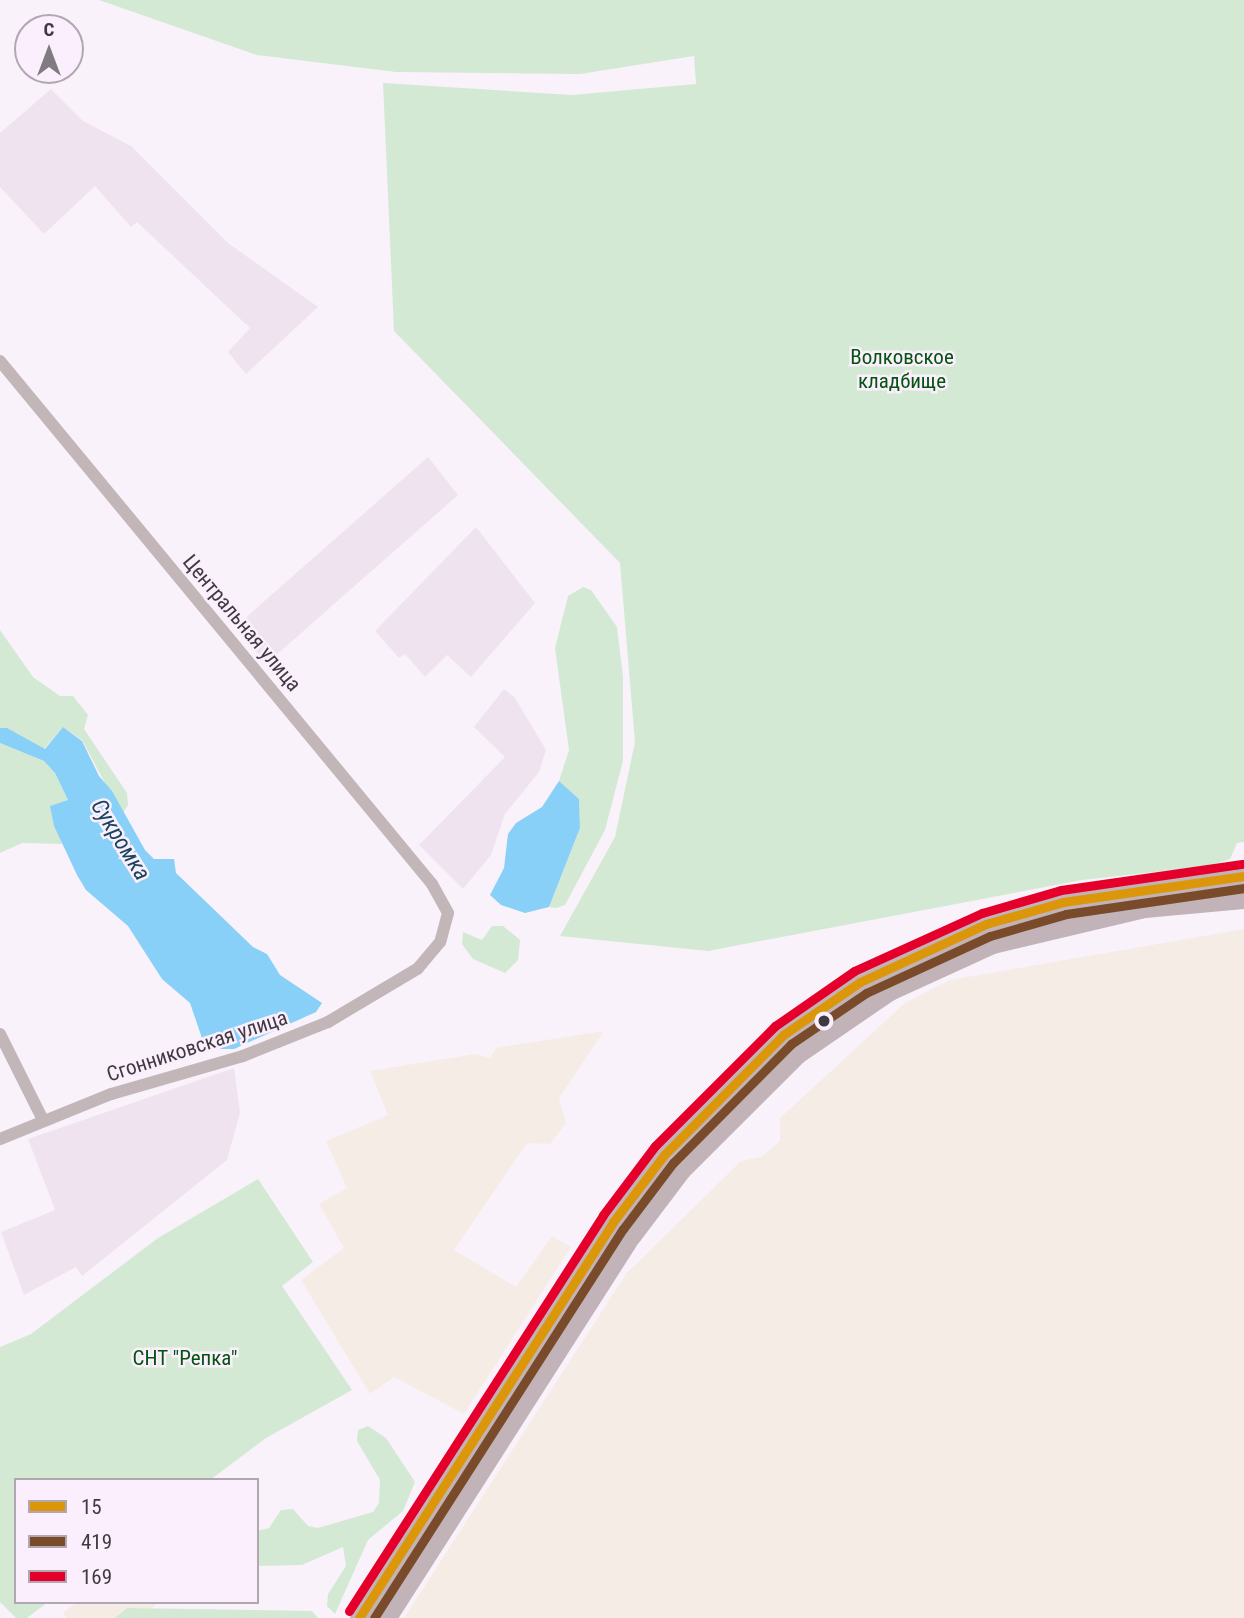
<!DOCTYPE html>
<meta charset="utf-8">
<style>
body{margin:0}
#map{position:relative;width:1244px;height:1618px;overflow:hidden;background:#f9f2fa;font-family:"Roboto Condensed",sans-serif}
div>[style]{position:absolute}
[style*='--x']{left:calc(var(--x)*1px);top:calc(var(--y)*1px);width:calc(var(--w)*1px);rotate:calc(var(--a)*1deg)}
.commercial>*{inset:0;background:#f0e3f0}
.industrial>*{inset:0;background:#f5ede5}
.green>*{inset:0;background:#d4e9d4}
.water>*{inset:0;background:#88d0f7}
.minor>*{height:12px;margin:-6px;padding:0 6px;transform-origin:6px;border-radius:6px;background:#c2b6b9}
.secondary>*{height:18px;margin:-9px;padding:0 9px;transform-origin:9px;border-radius:9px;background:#c2b3b9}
.bus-1>*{height:9px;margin:-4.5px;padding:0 4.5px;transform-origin:4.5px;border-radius:4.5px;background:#db960a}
.bus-2>*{height:9px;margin:-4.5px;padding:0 4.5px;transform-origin:4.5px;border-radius:4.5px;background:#7a4b2a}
.bus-3>*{height:9px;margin:-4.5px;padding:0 4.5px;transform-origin:4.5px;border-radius:4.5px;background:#e4002b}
.dots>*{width:19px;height:19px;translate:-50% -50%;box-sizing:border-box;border:4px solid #fbeffd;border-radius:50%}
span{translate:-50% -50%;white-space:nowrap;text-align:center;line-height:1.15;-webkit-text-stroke:5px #fbeffd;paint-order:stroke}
.park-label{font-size:21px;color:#03540f}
.street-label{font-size:21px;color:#3f3a40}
.water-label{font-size:23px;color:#18455b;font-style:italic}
.legend{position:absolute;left:14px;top:1478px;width:245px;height:126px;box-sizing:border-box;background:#fbeffd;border:2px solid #b0a7b1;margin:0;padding:9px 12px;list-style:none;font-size:21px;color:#3f3a40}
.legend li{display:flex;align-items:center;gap:14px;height:35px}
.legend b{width:35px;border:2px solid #b0a7b1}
.north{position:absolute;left:14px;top:14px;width:70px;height:70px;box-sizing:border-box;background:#fbeffd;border:2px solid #b0a7b1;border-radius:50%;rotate:0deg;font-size:19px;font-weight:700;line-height:28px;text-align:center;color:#3f3a40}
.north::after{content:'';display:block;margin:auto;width:24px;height:32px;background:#807a81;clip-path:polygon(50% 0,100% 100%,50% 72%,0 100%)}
</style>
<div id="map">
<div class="commercial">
<i style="clip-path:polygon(51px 89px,83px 121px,131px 146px,228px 243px,318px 307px,246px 374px,228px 352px,250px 328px,137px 222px,131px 227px,95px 186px,44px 234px,0 187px,0 133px)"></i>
<i style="clip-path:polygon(428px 457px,458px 495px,266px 664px,235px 627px)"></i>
<i style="clip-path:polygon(476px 527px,535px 603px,471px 677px,447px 655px,425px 677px,405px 654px,399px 658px,375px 631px)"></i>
<i style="clip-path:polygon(504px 689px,515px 698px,546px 750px,539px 772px,505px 814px,491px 855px,463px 889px,419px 845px,505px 757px,474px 727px)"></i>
<i style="clip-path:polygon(234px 1068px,240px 1113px,227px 1160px,82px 1276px,76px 1267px,24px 1295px,1px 1232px,55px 1210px,28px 1139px)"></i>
</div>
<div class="industrial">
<i style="clip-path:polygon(1244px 929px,1244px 1618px,404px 1618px,626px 1274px,741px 1161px,761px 1157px,780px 1141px,780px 1118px,905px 1003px,950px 980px)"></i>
<i style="clip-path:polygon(604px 1031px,559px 1098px,566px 1123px,550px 1144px,527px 1143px,454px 1250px,516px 1287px,552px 1236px,571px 1247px,464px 1414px,394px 1377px,370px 1394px,301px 1280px,344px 1248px,319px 1204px,347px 1188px,326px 1141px,388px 1115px,370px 1071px,475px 1054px,490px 1058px,496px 1048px)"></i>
<i style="clip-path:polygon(77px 1602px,158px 1602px,152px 1608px,127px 1608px,115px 1618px,66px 1618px,63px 1613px)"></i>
</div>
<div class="green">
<i style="clip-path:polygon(99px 0,1244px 0,1244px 842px,1237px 843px,1230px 859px,1209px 866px,1082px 880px,708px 951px,560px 936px,615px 837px,635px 742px,620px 563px,394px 331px,383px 83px,572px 95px,696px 84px,694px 56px,580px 74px,396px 72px,257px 55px)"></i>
<i style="clip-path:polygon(583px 587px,591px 590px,617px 627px,623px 677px,623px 761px,605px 830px,565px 905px,556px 908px,549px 907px,580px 828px,579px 799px,559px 781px,569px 750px,555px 648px,568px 596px)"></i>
<i style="clip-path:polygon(0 630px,33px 677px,60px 696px,73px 696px,88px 715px,84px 729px,127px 793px,128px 805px,122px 815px,82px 740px,63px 727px,44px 749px,0 728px)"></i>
<i style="clip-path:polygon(0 743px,44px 761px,55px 773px,68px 800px,62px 844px,22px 843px,0 853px)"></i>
<i style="clip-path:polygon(492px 926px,503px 926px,520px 940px,518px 960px,505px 973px,473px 959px,462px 944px,463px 932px,482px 940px)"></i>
<i style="clip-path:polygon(258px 1179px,313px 1262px,282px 1286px,352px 1390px,266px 1438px,210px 1480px,16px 1480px,16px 1602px,48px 1602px,27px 1618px,16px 1618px,0 1602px,0 1347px,31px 1334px,158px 1238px)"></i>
<i style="clip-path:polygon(368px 1426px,386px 1438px,415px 1482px,403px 1511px,368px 1540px,335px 1614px,327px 1606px,328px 1594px,346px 1566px,343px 1547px,302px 1565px,257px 1566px,257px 1531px,269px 1528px,281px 1510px,293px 1509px,308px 1526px,318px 1528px,373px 1512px,379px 1503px,380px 1480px,357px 1441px,358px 1430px)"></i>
<i style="clip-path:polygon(127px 1608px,312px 1611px,318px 1618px,115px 1618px)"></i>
</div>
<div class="water">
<i style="clip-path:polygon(63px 727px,82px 741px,99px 776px,112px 791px,145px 850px,154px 859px,174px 859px,176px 873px,253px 947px,267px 954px,280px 975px,322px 1003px,316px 1012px,234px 1049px,219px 1049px,202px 1038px,190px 1003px,162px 979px,128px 926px,86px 890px,77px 875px,54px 826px,50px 806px,68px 800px,55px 773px,44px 761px,0 743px,0 728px,7px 728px,45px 749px)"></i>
<i style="clip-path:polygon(559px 781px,579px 799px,580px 828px,549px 907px,525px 913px,501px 905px,490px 895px,504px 868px,508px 834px,516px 823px,542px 807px)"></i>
</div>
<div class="minor">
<i style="--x:0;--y:361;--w:678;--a:50.44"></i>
<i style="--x:432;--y:884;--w:33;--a:61"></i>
<i style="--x:448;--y:913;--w:30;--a:105"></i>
<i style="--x:440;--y:942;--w:35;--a:130"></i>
<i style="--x:417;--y:969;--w:104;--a:149.2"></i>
<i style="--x:328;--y:1022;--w:92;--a:158.2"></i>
<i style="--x:243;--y:1056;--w:137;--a:163.9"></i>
<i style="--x:111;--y:1094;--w:120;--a:157.9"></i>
<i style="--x:0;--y:1034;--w:96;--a:63.4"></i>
</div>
<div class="secondary">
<i style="--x:359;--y:1618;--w:470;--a:-57.3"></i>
<i style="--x:613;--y:1222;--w:84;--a:-52.7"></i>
<i style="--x:664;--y:1155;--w:169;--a:-45.2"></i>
<i style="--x:783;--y:1035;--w:93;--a:-34.5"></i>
<i style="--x:860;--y:982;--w:139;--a:-24.7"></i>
<i style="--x:986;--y:924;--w:80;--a:-15.9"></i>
<i style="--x:1063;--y:902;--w:183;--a:-8.2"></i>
<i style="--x:388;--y:1618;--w:452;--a:-57.4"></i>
<i style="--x:632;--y:1237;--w:83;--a:-52.9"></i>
<i style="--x:682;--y:1171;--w:164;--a:-45"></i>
<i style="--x:798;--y:1055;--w:112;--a:-34.4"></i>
<i style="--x:890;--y:992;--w:113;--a:-24.5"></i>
<i style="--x:993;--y:945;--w:156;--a:-13.3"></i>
<i style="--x:1145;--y:909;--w:99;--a:-5.2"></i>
</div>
<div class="bus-1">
<i style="--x:359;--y:1618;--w:470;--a:-57.3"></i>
<i style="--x:613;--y:1222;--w:84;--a:-52.7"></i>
<i style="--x:664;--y:1155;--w:169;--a:-45.2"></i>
<i style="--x:783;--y:1035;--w:93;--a:-34.5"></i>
<i style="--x:860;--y:982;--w:139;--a:-24.7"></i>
<i style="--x:986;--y:924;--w:80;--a:-15.9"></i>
<i style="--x:1063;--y:902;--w:183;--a:-8.2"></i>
</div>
<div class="bus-2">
<i style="--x:374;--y:1618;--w:462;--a:-57.4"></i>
<i style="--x:623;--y:1229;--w:83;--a:-52.9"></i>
<i style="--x:673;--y:1163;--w:168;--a:-45.2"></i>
<i style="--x:791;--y:1044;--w:91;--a:-34.2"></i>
<i style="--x:866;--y:993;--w:136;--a:-24.7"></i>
<i style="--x:990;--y:936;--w:79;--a:-16.1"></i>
<i style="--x:1066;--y:914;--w:180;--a:-8.3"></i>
</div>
<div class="bus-3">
<i style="--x:349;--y:1611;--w:470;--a:-57.3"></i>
<i style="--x:603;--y:1215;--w:86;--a:-53"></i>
<i style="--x:655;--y:1146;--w:170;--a:-45"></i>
<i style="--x:775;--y:1026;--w:96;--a:-34.8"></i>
<i style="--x:854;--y:971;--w:141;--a:-24.4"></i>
<i style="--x:982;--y:913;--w:82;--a:-16.2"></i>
<i style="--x:1061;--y:890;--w:183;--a:-8.2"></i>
</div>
<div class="dots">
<i style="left:824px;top:1021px;background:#3f3a40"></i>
</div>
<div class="park-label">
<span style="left:902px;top:369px">Волковское<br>кладбище</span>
<span style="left:185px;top:1358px">СНТ "Репка"</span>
</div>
<div class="street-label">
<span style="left:242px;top:623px;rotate:50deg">Центральная улица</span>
<span style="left:197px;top:1046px;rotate:-18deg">Сгонниковская улица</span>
</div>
<div class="water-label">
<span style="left:120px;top:840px;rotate:58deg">Сукромка</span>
</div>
<ul class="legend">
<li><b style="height:9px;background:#db960a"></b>15</li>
<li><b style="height:9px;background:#7a4b2a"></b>419</li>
<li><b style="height:9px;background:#e4002b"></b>169</li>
</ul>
<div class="north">С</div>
</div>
